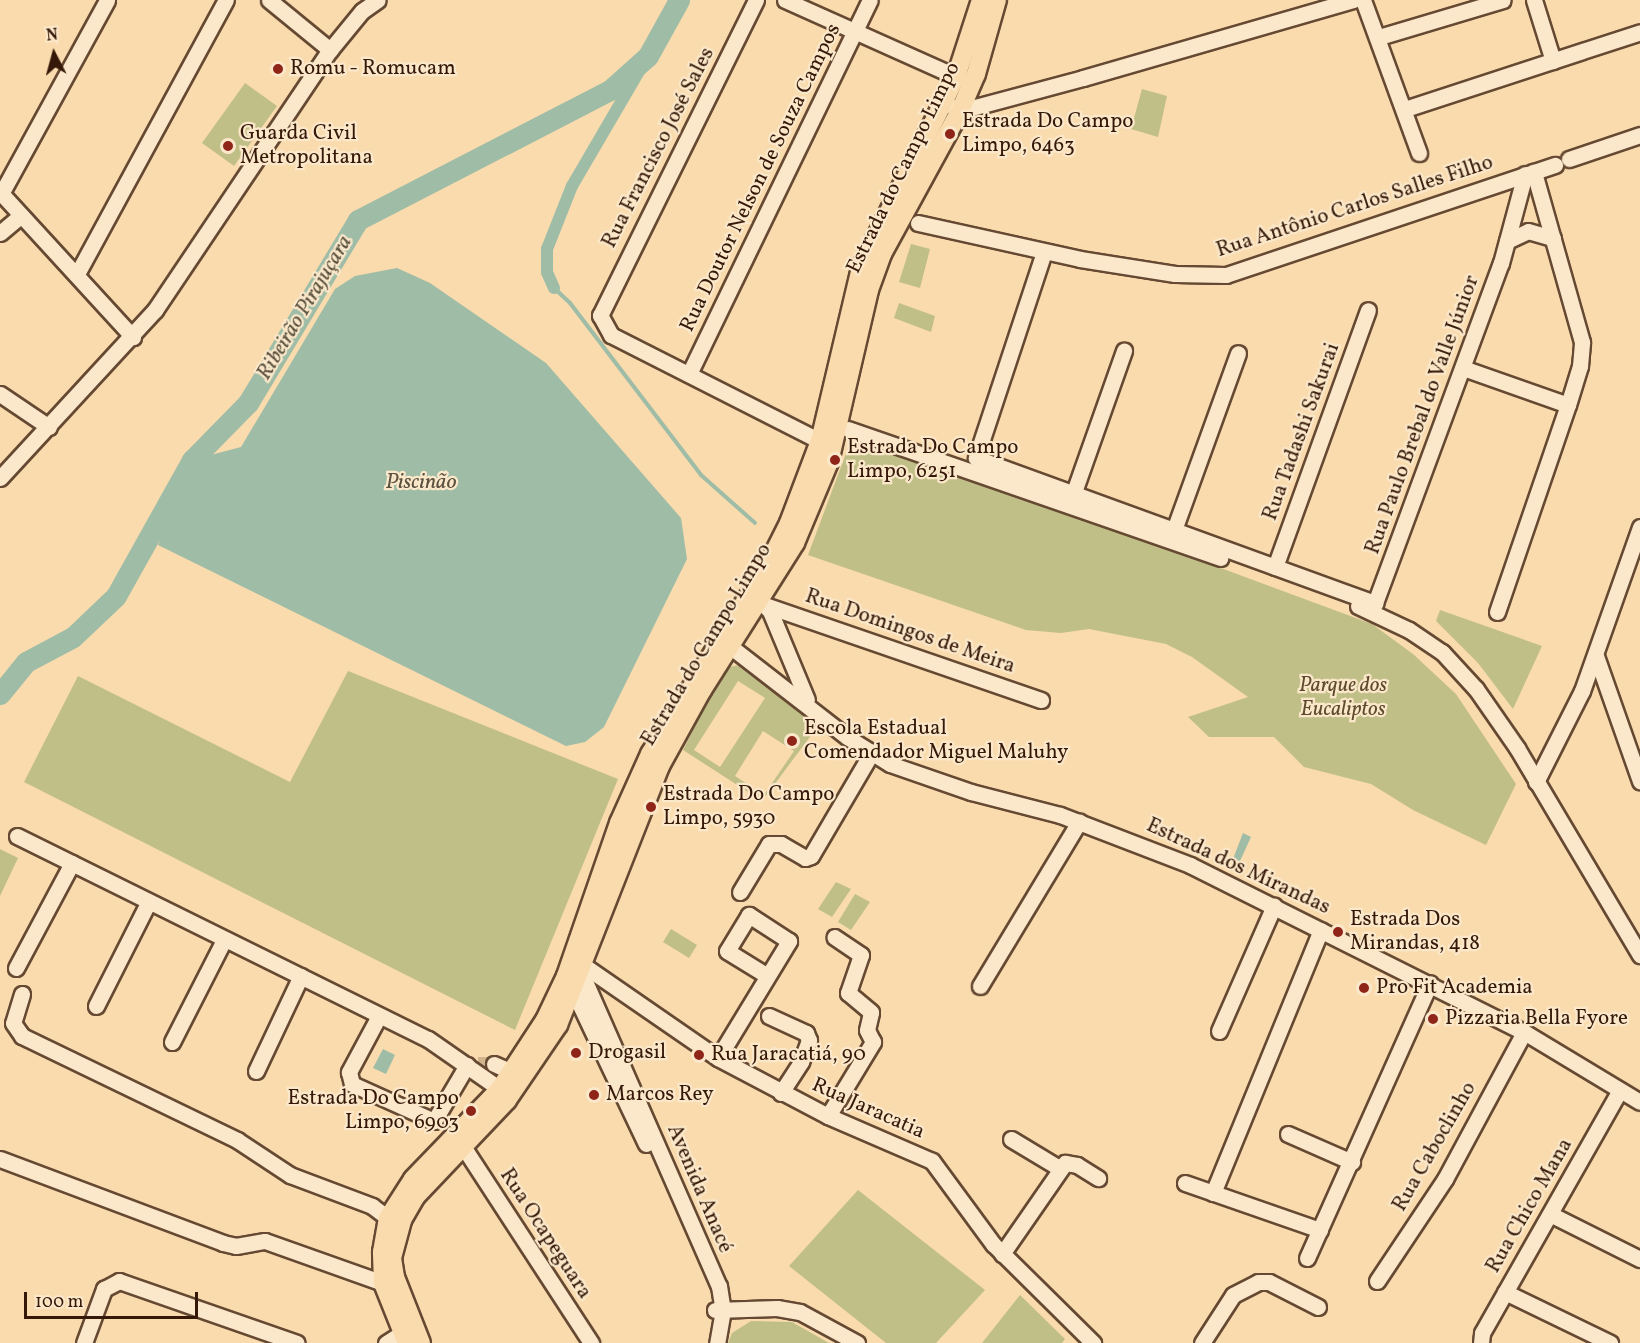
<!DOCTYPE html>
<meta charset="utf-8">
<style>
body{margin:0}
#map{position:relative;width:1640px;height:1343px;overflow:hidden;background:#f9dbae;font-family:Vollkorn,serif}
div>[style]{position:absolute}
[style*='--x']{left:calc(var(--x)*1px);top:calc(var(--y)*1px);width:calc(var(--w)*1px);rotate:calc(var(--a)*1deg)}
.green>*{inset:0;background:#c1bf88}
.water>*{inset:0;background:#9ebca6}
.stream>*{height:4px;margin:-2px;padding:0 2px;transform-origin:2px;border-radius:2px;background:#9ebca6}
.canal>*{height:12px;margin:-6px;padding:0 6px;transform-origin:6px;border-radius:6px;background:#9ebca6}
.river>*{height:21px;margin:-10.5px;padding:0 10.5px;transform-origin:10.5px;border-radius:10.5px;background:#9ebca6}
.minor-tunnel>*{height:15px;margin-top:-7.5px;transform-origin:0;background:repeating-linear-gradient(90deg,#d2b48d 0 15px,transparent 0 23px)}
.roads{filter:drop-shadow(2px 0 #664932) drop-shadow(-2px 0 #664932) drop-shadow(0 2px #664932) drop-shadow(0 -2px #664932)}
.minor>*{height:15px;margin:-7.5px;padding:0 7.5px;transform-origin:7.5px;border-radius:7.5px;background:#fbe8ca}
.major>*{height:18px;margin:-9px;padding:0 9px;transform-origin:9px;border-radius:9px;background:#f9dbae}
.dots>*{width:16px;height:16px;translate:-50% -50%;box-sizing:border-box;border:3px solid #fbe8ca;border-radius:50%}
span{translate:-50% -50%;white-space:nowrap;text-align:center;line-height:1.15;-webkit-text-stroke:4.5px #fbe8ca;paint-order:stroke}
.poi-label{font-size:21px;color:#351808}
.left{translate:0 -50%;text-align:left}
.right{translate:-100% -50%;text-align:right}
.street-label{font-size:21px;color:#351808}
.park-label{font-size:21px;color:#5f4a2e;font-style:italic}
.water-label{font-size:22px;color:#5a513f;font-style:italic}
.north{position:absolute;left:24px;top:24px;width:60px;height:60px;-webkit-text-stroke:4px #fbe8ca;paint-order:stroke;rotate:354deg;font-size:16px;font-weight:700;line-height:24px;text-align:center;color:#351808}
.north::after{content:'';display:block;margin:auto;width:21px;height:27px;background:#351808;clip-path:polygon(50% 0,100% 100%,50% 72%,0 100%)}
.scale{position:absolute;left:24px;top:1292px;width:174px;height:27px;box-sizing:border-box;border:3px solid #351808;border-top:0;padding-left:8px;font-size:18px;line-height:21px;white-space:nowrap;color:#351808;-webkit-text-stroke:4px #fbe8ca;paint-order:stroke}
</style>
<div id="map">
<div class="green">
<i style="clip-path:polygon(245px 83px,277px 106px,234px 166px,202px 143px)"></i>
<i style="clip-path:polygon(1142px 89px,1167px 96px,1158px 137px,1131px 129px)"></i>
<i style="clip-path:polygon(911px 244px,930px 249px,920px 288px,899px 282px)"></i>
<i style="clip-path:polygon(899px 303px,935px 316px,931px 332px,894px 318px)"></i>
<i style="clip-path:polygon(854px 432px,1372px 624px,1413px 654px,1456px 694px,1516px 784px,1486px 845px,1413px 810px,1371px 784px,1304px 767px,1274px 737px,1209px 737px,1188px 717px,1248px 697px,1192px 657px,1166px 644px,1089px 629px,1061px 633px,1026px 630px,808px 555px)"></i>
<i style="clip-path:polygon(1440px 610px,1542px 646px,1513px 709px,1478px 663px,1436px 621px)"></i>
<i style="clip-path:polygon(evenodd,739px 665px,818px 726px,762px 801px,683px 750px,719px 679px,729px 667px,739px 665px,738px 681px,765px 698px,720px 767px,694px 750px,738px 681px,739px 665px,763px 731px,794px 751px,764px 795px,735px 776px,763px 731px)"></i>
<i style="clip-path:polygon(348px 671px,618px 779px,515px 1030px,24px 782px,78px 676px,290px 782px)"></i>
<i style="clip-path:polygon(0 849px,18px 858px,0 896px)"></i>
<i style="clip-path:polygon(836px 882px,851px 889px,832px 917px,818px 909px)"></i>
<i style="clip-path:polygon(855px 894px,870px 902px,851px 930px,838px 922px)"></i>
<i style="clip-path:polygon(671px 929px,697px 945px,689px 958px,663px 942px)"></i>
<i style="clip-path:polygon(858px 1190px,985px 1290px,936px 1343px,886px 1343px,789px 1266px)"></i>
<i style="clip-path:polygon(1020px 1295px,1065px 1339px,1062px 1343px,982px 1343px)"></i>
<i style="clip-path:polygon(751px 1321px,792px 1322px,829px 1343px,728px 1343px,732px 1333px)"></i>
</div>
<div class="water">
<i style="clip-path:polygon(397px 268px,430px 283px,546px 363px,681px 518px,687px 559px,604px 727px,585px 742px,566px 746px,158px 545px,192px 460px,241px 447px,335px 289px,355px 276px)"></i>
<i style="clip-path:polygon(1243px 833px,1251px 837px,1240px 861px,1233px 859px)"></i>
<i style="clip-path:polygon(383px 1049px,395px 1055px,386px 1074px,373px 1068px)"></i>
</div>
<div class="stream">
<i style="--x:554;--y:288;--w:22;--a:43"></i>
<i style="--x:570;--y:303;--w:216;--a:52.7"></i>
<i style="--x:701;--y:475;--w:72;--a:41.6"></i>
</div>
<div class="canal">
<i style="--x:554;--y:288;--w:17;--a:-114"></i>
<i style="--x:547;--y:272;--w:23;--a:-90"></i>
<i style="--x:547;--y:249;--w:68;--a:-68.4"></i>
<i style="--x:572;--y:186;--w:151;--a:-59.7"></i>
</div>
<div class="river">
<i style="--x:0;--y:694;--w:41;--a:-50.9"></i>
<i style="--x:26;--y:662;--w:53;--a:-28"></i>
<i style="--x:73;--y:637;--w:59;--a:-43.6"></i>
<i style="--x:116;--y:596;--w:156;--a:-60.8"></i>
<i style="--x:192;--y:460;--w:80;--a:-45.5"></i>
<i style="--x:248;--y:403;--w:214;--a:-59"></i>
<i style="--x:358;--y:220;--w:284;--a:-27.3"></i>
<i style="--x:610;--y:90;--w:51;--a:-41.8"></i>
<i style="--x:648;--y:56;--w:64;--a:-61"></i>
</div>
<div class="minor-tunnel">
<i style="--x:478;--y:1064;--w:16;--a:0"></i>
</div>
<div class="roads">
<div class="minor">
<i style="--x:269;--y:0;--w:79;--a:39.3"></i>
<i style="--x:756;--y:0;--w:352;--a:116.3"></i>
<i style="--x:600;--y:315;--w:23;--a:61"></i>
<i style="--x:611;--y:335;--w:234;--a:26.9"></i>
<i style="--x:785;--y:0;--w:198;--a:24.1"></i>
<i style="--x:1363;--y:0;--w:163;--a:69.9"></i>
<i style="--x:1534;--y:0;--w:64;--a:72.7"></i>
<i style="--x:1379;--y:37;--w:129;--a:-16.6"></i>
<i style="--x:953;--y:107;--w:8;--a:30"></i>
<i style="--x:960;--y:111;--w:127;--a:-15"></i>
<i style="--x:1083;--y:78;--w:282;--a:-16.1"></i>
<i style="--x:1405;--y:109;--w:247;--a:-18.1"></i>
<i style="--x:1569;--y:159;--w:75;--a:-18.7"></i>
<i style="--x:0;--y:192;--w:197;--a:47.5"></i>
<i style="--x:1;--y:194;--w:221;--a:-61.3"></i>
<i style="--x:918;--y:223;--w:166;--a:12.5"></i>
<i style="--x:1080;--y:259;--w:96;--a:9"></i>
<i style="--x:1175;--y:274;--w:51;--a:1.1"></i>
<i style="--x:1226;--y:275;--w:347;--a:-18.5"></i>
<i style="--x:0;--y:233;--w:26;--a:-40"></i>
<i style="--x:1507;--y:241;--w:23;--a:-25"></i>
<i style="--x:1528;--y:231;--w:26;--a:16"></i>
<i style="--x:1044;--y:252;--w:217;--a:108.3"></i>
<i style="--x:976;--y:458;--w:425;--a:20"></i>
<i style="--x:1375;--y:603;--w:363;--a:-69.7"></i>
<i style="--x:1501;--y:263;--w:92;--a:-74.9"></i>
<i style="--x:77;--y:274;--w:312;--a:-61.5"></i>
<i style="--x:1463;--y:368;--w:111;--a:19.4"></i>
<i style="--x:1568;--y:405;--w:41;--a:-72.9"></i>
<i style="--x:1580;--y:366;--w:24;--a:-85"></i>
<i style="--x:1582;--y:342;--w:177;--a:-105.8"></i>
<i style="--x:689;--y:374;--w:415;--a:-64.2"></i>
<i style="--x:0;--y:394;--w:59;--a:34"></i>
<i style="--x:848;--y:429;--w:394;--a:19.1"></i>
<i style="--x:0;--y:478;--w:229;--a:-47.3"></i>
<i style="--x:155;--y:310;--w:313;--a:-56.1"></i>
<i style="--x:330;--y:50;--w:50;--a:-50.6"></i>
<i style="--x:362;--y:11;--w:19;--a:-35"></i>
<i style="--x:1074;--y:492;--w:150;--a:-70.5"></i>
<i style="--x:1174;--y:530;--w:188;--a:-70.1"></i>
<i style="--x:1275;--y:567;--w:273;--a:-70.1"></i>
<i style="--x:762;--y:603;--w:11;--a:45"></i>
<i style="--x:770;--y:611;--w:96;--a:67.4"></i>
<i style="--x:765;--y:605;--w:292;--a:19"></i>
<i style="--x:1358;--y:606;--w:56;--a:25.2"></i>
<i style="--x:1409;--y:630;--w:40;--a:34"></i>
<i style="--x:1442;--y:652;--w:50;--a:47.4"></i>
<i style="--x:1476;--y:689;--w:72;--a:55.2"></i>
<i style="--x:1517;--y:748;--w:241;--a:59.3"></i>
<i style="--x:1497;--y:612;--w:219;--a:-71.1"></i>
<i style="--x:722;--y:640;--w:158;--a:37.8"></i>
<i style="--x:847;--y:737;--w:51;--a:32.1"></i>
<i style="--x:890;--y:764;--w:86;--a:19.1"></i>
<i style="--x:971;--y:792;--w:92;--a:14.5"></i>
<i style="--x:1060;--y:815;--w:139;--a:21"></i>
<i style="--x:1190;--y:865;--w:373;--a:26.6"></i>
<i style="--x:1524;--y:1032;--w:135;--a:31.1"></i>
<i style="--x:1596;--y:656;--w:133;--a:70.6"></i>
<i style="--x:1536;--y:782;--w:102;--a:-63.2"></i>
<i style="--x:1582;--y:691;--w:174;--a:-70.5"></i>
<i style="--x:17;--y:836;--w:458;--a:26.3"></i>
<i style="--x:428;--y:1039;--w:88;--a:34.8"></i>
<i style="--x:740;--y:892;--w:56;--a:-58.9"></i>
<i style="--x:769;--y:844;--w:12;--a:0"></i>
<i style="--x:781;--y:844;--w:28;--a:30"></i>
<i style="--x:805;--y:858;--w:6;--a:-18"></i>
<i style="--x:811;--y:856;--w:121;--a:-59.6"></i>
<i style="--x:577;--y:963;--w:353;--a:66.3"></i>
<i style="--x:719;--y:1286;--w:24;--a:81"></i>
<i style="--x:723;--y:1310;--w:34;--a:100"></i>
<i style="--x:583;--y:965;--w:164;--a:34.6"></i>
<i style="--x:718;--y:1058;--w:124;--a:27.8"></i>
<i style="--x:828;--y:1116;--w:113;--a:23.4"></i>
<i style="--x:932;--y:1161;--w:103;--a:53.7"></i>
<i style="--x:993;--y:1244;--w:141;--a:44.7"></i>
<i style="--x:16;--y:968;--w:119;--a:-61.9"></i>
<i style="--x:570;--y:984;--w:177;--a:64.6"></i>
<i style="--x:980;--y:986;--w:192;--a:-58.9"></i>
<i style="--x:22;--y:994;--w:30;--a:107"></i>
<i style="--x:13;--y:1023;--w:16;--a:55"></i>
<i style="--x:22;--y:1036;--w:239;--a:25.8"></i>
<i style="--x:237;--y:1140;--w:64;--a:33.4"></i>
<i style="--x:290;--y:1175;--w:88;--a:20.7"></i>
<i style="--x:372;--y:1206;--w:20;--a:37"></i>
<i style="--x:96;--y:1006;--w:115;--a:-63.2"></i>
<i style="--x:379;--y:1016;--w:64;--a:118.2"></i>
<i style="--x:349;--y:1072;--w:12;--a:76"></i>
<i style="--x:352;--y:1084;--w:90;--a:24.3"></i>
<i style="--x:434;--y:1121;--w:65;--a:-59.5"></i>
<i style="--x:769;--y:1016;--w:41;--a:24.7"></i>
<i style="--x:806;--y:1033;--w:8;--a:67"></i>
<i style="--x:809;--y:1040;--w:23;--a:110"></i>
<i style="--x:801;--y:1062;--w:37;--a:123"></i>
<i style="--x:1219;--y:1031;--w:137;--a:-66.3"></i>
<i style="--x:172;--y:1042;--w:114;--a:-63"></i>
<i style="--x:718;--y:1058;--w:137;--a:-58.7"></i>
<i style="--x:789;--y:941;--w:48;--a:-147"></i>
<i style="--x:749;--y:915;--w:42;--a:121.4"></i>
<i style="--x:727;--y:951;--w:46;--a:31.6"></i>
<i style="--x:494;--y:1064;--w:20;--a:24"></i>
<i style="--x:256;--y:1071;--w:105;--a:-64.7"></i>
<i style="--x:828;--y:1116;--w:87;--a:-58.7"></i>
<i style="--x:873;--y:1042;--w:13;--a:-117"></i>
<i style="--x:867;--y:1030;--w:18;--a:-77"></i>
<i style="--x:871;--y:1012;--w:30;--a:-140"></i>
<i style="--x:848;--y:993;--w:40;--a:-71.1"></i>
<i style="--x:861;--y:955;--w:32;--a:-146"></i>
<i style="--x:1288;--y:1134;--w:70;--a:23.6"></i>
<i style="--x:1011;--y:1139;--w:56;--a:31.1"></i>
<i style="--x:464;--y:1148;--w:233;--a:56.9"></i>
<i style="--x:0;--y:1159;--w:238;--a:20.6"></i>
<i style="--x:223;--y:1243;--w:13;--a:13"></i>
<i style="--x:236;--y:1246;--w:29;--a:-10"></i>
<i style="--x:265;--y:1241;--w:125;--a:19.6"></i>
<i style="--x:1185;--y:1183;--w:143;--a:19.2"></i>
<i style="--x:1213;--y:1193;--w:284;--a:-67.7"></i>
<i style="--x:1550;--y:1214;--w:101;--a:26.6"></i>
<i style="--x:1002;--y:1254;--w:111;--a:-55.3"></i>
<i style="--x:1065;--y:1163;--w:12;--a:9"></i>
<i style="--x:1077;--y:1165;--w:25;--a:32"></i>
<i style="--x:1307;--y:1258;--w:301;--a:-65.9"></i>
<i style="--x:1377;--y:1281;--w:123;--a:-56.3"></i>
<i style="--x:1445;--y:1179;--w:167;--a:-61.7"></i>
<i style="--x:1505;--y:1292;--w:117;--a:25.9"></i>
<i style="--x:715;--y:1310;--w:62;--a:-1.8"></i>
<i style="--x:777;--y:1308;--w:23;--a:10"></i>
<i style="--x:800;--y:1312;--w:65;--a:28.5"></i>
<i style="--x:84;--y:1343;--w:58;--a:-69.7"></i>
<i style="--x:104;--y:1289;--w:17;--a:-28"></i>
<i style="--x:119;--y:1281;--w:188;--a:19.2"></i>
<i style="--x:386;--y:1343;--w:19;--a:-32"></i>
<i style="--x:1202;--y:1343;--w:57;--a:-57.1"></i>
<i style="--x:1233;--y:1295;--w:28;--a:-27"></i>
<i style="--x:1258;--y:1282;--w:11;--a:0"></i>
<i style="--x:1269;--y:1282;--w:55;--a:27"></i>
<i style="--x:1481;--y:1343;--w:10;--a:-84"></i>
<i style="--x:1482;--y:1333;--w:279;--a:-60.4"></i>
</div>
<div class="major">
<i style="--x:407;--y:1343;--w:65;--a:-111.8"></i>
<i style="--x:383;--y:1283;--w:31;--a:-92"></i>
<i style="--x:382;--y:1252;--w:35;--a:-80"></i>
<i style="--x:388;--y:1218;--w:46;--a:-57.3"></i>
<i style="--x:413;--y:1179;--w:125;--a:-46"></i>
<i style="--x:500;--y:1089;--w:82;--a:-56.9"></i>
<i style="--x:545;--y:1020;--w:49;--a:-64.5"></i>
<i style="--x:566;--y:976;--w:162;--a:-70.9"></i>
<i style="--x:619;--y:823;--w:76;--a:-65.8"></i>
<i style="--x:650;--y:754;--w:223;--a:-58"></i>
<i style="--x:768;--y:565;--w:47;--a:-63.4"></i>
<i style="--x:789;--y:523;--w:88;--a:-69.3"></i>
<i style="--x:820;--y:441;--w:178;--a:-76.7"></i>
<i style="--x:861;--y:268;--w:213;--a:-63.6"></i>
<i style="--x:956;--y:77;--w:81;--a:-72"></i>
<i style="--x:421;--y:1343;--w:71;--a:-111.5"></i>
<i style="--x:395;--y:1277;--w:19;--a:-99"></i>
<i style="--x:392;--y:1258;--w:39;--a:-75"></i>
<i style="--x:402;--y:1220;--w:28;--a:-60"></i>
<i style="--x:416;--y:1196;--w:132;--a:-46.5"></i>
<i style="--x:507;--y:1100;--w:91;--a:-55.8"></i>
<i style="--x:558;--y:1025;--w:278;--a:-68.5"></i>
<i style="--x:660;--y:766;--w:87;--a:-61.1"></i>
<i style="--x:702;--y:690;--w:174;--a:-57.7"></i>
<i style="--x:795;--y:543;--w:88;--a:-67.2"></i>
<i style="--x:829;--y:462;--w:177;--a:-76.9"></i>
<i style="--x:869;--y:290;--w:38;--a:-70"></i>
<i style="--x:882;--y:254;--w:163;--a:-61.4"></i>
<i style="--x:960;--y:111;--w:40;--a:-66.6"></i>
<i style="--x:976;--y:74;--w:77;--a:-74.2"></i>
</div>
</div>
<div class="dots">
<i style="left:278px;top:69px;background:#8f2418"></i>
<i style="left:950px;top:134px;background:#8f2418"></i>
<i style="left:228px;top:146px;background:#8f2418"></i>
<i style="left:835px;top:460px;background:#8f2418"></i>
<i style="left:792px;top:741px;background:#8f2418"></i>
<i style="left:651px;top:807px;background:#8f2418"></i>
<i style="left:1338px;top:932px;background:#8f2418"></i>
<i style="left:1364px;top:988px;background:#8f2418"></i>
<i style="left:1433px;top:1019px;background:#8f2418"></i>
<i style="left:576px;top:1053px;background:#8f2418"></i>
<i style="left:699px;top:1055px;background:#8f2418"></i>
<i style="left:594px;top:1095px;background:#8f2418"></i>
<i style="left:471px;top:1111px;background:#8f2418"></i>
</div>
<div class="poi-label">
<span class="left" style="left:290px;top:69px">Romu - Romucam</span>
<span class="left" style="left:962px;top:134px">Estrada Do Campo<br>Limpo, 6463</span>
<span class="left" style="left:240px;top:146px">Guarda Civil<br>Metropolitana</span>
<span class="left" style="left:847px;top:460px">Estrada Do Campo<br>Limpo, 6251</span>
<span class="left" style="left:804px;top:741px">Escola Estadual<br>Comendador Miguel Maluhy</span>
<span class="left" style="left:663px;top:807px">Estrada Do Campo<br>Limpo, 5930</span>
<span class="left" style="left:1350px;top:932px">Estrada Dos<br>Mirandas, 418</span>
<span class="left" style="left:1376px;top:988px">Pro Fit Academia</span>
<span class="left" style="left:1445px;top:1019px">Pizzaria Bella Fyore</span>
<span class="left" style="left:588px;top:1053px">Drogasil</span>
<span class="left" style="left:711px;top:1055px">Rua Jaracatiá, 90</span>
<span class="left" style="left:606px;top:1095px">Marcos Rey</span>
<span class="right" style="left:459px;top:1111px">Estrada Do Campo<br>Limpo, 6903</span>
</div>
<div class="street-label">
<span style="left:659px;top:148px;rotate:-63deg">Rua Francisco José Sales</span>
<span style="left:904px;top:168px;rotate:-64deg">Estrada do Campo Limpo</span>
<span style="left:761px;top:178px;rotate:-64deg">Rua Doutor Nelson de Souza Campos</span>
<span style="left:1355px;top:207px;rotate:-18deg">Rua Antônio Carlos Salles Filho</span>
<span style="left:1423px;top:415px;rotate:-70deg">Rua Paulo Brebal do Valle Júnior</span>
<span style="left:1302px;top:432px;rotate:-70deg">Rua Tadashi Sakurai</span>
<span style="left:910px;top:632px;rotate:19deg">Rua Domingos de Meira</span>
<span style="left:707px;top:645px;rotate:-59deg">Estrada do Campo Limpo</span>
<span style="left:1238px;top:867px;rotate:25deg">Estrada dos Mirandas</span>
<span style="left:868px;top:1109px;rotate:24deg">Rua Jaracatia</span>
<span style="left:1435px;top:1147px;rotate:-60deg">Rua Caboclinho</span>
<span style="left:699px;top:1189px;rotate:67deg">Avenida Anacé</span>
<span style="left:1530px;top:1206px;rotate:-60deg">Rua Chico Mana</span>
<span style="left:545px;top:1234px;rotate:57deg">Rua Ocapeguara</span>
</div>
<div class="park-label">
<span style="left:1343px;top:698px">Parque dos<br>Eucaliptos</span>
</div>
<div class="water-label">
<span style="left:305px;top:308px;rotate:-59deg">Ribeirão Pirajuçara</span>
<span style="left:421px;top:483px">Piscinão</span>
</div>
<div class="north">N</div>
<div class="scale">100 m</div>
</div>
